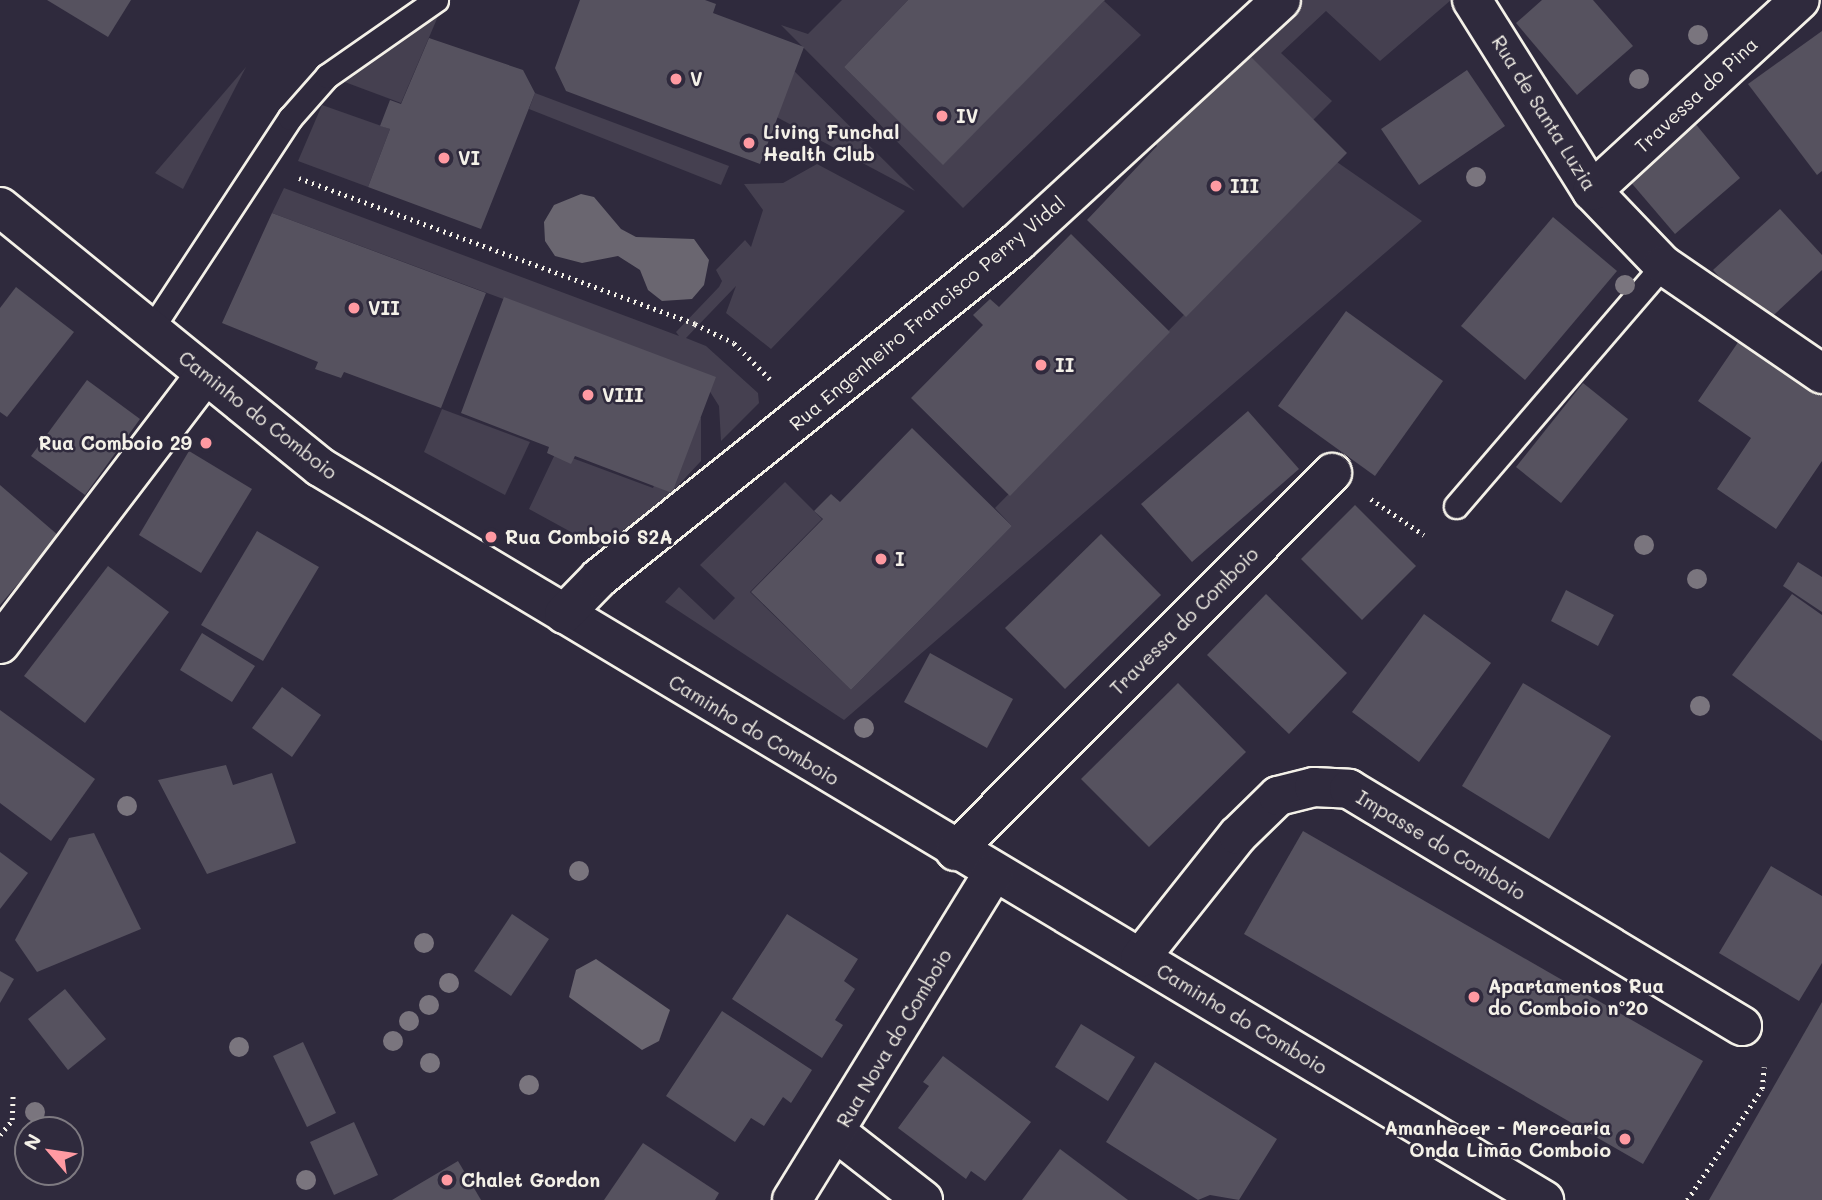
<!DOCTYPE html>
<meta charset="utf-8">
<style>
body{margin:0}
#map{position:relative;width:1822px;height:1200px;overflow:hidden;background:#2f2a3d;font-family:Mali,sans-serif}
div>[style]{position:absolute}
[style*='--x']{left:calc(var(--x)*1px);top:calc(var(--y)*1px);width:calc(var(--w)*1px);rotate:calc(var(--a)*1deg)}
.green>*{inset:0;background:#454050}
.water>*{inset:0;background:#6a6670}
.building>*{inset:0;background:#56525f}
.path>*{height:4.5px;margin-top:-2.25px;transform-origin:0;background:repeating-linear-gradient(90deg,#f4f1e8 0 2px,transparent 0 7px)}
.roads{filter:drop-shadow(2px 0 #f4f1e8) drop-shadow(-2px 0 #f4f1e8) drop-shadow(0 2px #f4f1e8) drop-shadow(0 -2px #f4f1e8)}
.service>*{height:23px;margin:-11.5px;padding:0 11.5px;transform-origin:11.5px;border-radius:11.5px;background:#2f2a3d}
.minor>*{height:38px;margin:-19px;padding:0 19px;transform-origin:19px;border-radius:19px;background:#2f2a3d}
.trees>*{width:20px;height:20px;margin:-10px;border-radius:50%;background:#7a757e}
.dots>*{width:19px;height:19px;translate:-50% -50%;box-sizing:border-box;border:4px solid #2f2a3d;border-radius:50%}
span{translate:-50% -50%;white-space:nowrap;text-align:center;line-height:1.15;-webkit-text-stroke:5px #2f2a3d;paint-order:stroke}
.poi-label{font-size:19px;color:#f4f1e8;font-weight:700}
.left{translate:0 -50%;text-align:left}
.right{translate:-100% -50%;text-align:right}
.street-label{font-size:19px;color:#f4f1e8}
.north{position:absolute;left:14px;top:1116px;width:70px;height:70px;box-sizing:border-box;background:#2f2a3d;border:2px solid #7e7a81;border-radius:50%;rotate:299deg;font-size:19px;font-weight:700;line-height:28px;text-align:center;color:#f4f1e8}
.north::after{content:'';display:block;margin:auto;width:24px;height:32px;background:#ff9aa2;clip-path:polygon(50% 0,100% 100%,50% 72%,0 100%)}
</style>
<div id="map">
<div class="green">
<i style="clip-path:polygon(842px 0,908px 0,844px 67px,943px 164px,1104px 1px,1141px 35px,963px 208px,781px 25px,808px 34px)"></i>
<i style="clip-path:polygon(1272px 0,1451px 0,1380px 61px,1326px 11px,1281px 53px,1332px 101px,1298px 135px,1422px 221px,844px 720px,665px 602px,679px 587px,714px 620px,735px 598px,700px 565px,785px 482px,822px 519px,750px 592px,851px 690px,1012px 526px,995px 508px,1316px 180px,1203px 69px)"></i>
<i style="clip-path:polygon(442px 7px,401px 103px,342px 81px)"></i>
<i style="clip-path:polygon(772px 49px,915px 191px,752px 104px)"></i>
<i style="clip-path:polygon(246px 67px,183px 189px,155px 173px)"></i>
<i style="clip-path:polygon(535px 93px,729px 166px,721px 185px,529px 109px)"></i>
<i style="clip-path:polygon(322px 105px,390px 129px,368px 187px,298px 161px)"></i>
<i style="clip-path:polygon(817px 164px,905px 211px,771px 349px,726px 313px,736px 286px,686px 338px,706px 346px,758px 393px,759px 403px,721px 441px,719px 406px,697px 371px,272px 213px,284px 188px,679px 336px,676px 332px,719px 287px,722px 281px,716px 270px,745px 240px,751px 247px,763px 210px,744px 184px,783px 183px)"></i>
<i style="clip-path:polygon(685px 406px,701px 418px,701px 461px,613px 555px,529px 509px,556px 452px,653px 488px)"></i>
<i style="clip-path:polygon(442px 409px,530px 442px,505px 495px,424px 452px)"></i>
</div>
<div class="water">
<i style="clip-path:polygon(581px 194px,594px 197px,621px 229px,636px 237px,694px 239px,709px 260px,704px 285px,692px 299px,662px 301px,648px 290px,640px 270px,618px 256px,582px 263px,555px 256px,545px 241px,544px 222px,554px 205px)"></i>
<i style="clip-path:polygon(596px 959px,670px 1010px,659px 1041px,642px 1050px,569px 997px,576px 970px)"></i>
</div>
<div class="building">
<i style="clip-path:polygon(47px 0,131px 0,108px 37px)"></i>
<i style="clip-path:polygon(580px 0,705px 0,716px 4px,713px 13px,804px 47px,760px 164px,566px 91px,555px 68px)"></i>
<i style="clip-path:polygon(908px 0,1105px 0,943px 165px,844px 67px)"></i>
<i style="clip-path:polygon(1542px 0,1593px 0,1633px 46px,1577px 95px,1516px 23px)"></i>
<i style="clip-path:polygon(1822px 31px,1822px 171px,1817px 175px,1748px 84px)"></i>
<i style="clip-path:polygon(429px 38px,523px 70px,535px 93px,481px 229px,368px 187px,390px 129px,380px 126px,390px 100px,401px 104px)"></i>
<i style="clip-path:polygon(1247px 53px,1347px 153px,1186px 317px,1087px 220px,1157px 146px,1150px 136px,1166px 120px,1174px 128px)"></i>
<i style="clip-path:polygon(1467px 70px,1505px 126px,1419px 185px,1381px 129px)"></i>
<i style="clip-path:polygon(1694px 122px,1740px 178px,1675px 234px,1628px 179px)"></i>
<i style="clip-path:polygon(1780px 209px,1822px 255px,1822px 270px,1763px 325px,1713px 270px)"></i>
<i style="clip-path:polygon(272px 213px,486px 293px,441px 408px,344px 372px,341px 378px,315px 369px,318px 362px,222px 323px)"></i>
<i style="clip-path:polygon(1553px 217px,1617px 271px,1525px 380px,1461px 326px)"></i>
<i style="clip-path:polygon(1071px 234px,1170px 332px,1010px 496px,911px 398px,983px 325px,973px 315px,990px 299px,999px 307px)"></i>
<i style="clip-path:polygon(16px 287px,74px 332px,7px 417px,0 412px,0 308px)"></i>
<i style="clip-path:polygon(504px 297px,716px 377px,672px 493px,575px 456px,571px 464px,547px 453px,549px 447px,461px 413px)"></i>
<i style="clip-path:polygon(1346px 311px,1443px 381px,1375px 476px,1278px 406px)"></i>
<i style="clip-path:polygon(1743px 335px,1822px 389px,1822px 461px,1776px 529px,1717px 489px,1751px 438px,1698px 401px)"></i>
<i style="clip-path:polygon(87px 380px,140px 419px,85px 495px,31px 456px)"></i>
<i style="clip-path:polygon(1583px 383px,1628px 419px,1561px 503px,1516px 467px)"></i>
<i style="clip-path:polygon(1248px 411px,1299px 469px,1192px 562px,1141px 504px)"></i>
<i style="clip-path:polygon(912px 428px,1012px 526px,851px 690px,751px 592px,823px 519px,814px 511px,831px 494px,840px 502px)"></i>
<i style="clip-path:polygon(189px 451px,252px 489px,201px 573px,139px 535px)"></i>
<i style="clip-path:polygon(0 485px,59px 536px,0 605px)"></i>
<i style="clip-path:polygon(1355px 505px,1416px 566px,1362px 620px,1301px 559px)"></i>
<i style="clip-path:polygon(257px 531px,319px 567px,263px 661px,201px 625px)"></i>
<i style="clip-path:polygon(1101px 534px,1161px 595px,1065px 689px,1005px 628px)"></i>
<i style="clip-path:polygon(1798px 562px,1822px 577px,1822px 612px,1783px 586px)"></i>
<i style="clip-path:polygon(108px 566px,169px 612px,85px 723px,24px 676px)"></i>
<i style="clip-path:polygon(1566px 590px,1614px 615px,1598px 646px,1551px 621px)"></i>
<i style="clip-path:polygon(1266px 594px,1347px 673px,1289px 734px,1207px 655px)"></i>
<i style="clip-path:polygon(1792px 594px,1822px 615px,1822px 741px,1732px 675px)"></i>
<i style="clip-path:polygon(1424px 614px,1491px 663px,1419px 762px,1352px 712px)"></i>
<i style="clip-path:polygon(202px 633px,255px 666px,232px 702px,180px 670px)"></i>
<i style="clip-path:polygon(930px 653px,1013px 699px,987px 748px,904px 702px)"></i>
<i style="clip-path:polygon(1178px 683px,1246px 752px,1149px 847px,1081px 779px)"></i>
<i style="clip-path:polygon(1523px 683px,1611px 736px,1549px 839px,1462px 786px)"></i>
<i style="clip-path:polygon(282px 687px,321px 715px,292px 757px,252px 728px)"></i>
<i style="clip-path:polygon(0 710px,95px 779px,51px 841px,0 803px)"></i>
<i style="clip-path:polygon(226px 765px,233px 785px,272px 773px,296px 843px,207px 874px,158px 780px)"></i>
<i style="clip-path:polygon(1303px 831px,1703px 1061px,1643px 1164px,1244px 934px)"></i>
<i style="clip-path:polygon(94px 833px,141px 929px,37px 972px,15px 940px,69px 838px)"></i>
<i style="clip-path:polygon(0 852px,28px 873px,0 909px)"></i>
<i style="clip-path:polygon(1771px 866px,1822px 896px,1822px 963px,1799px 1001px,1719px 953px)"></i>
<i style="clip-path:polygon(512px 914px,549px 939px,511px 996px,474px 971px)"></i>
<i style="clip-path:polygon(787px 914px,858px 959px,844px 981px,855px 989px,835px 1020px,843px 1025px,822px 1058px,732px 999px)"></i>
<i style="clip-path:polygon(0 971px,14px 979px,0 1003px)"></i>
<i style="clip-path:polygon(65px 989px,106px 1039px,68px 1070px,28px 1019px)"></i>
<i style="clip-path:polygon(1822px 1002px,1822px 1200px,1709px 1200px)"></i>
<i style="clip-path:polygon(722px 1011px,812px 1070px,791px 1103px,783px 1097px,764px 1126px,751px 1118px,735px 1142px,666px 1096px)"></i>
<i style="clip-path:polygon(1081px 1024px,1135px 1057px,1108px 1101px,1055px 1067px)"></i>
<i style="clip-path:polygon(303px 1042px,336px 1113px,307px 1127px,273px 1056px)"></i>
<i style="clip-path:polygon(943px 1056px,1031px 1122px,985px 1181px,971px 1171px,966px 1179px,898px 1128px,929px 1086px,923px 1082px)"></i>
<i style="clip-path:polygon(1155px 1062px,1277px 1139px,1239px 1200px,1210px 1195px,1198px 1200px,1106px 1142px)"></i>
<i style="clip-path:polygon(354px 1122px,378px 1175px,334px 1195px,310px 1142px)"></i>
<i style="clip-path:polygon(643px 1143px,719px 1193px,715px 1200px,604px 1200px)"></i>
<i style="clip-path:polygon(1060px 1149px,1128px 1200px,1022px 1200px)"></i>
<i style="clip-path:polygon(458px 1161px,481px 1200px,392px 1200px)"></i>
</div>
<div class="path">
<i style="--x:299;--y:178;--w:422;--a:20.2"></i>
<i style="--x:695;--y:324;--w:43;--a:26"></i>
<i style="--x:734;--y:343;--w:51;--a:45"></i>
<i style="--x:1371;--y:499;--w:64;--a:34.2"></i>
<i style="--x:0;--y:1135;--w:19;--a:-51"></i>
<i style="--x:12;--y:1120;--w:26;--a:-88"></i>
<i style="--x:1687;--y:1200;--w:134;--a:-56"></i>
<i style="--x:1762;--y:1089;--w:22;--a:-85"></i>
</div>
<div class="roads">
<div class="service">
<i style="--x:150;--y:331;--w:255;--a:-56.7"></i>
<i style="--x:290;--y:118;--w:56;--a:-48.6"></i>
<i style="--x:327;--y:76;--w:133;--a:-34.9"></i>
<i style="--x:1456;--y:506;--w:318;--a:-49.3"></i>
</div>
<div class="minor">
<i style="--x:1472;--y:0;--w:226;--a:57.9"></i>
<i style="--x:1592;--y:191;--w:103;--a:46.2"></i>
<i style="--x:1663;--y:265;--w:193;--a:34.4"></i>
<i style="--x:1592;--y:191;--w:282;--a:-42.6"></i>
<i style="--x:0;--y:207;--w:412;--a:39.1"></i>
<i style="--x:320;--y:467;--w:1427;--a:30.92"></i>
<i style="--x:564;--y:614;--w:50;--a:-45.8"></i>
<i style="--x:599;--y:578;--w:537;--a:-38.73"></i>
<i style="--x:1018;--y:242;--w:357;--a:-42.6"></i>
<i style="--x:0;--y:644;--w:337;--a:-52.7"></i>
<i style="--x:955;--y:851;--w:534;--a:-45.08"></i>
<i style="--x:1140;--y:958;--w:157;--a:-51.5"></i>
<i style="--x:1238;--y:835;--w:56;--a:-44.3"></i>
<i style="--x:1278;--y:796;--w:37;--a:-14"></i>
<i style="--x:1314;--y:787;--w:35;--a:3"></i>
<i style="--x:1349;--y:789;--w:459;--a:31.1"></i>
<i style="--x:837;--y:1133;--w:109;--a:37.9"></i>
<i style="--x:792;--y:1200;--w:384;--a:-58.4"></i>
</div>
</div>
<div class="trees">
<i style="left:1698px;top:35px"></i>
<i style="left:1639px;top:79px"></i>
<i style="left:1476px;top:177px"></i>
<i style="left:1625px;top:285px"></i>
<i style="left:1644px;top:545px"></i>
<i style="left:1697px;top:579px"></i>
<i style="left:1700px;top:706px"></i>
<i style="left:864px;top:728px"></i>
<i style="left:127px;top:806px"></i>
<i style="left:579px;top:871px"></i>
<i style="left:424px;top:943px"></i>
<i style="left:449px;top:983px"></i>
<i style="left:429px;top:1005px"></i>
<i style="left:409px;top:1021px"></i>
<i style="left:393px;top:1041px"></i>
<i style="left:239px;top:1047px"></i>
<i style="left:430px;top:1063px"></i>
<i style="left:529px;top:1085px"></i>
<i style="left:35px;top:1112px"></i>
<i style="left:306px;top:1180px"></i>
</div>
<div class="dots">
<i style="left:676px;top:79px;background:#ff9aa2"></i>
<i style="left:942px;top:116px;background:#ff9aa2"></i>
<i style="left:749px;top:143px;background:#ff9aa2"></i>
<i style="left:444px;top:158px;background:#ff9aa2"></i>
<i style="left:1216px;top:186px;background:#ff9aa2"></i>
<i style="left:354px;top:308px;background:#ff9aa2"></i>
<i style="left:1041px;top:365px;background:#ff9aa2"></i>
<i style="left:588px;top:395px;background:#ff9aa2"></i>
<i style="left:206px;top:443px;background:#ff9aa2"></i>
<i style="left:491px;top:537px;background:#ff9aa2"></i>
<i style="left:881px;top:559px;background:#ff9aa2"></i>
<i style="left:1474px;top:997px;background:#ff9aa2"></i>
<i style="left:1625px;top:1139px;background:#ff9aa2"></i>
<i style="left:447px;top:1180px;background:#ff9aa2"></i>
</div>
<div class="poi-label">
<span class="left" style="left:690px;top:79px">V</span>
<span class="left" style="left:956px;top:116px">IV</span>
<span class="left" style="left:763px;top:143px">Living Funchal<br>Health Club</span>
<span class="left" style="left:458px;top:158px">VI</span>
<span class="left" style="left:1230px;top:186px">III</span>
<span class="left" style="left:368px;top:308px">VII</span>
<span class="left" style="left:1055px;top:365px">II</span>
<span class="left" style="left:602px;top:395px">VIII</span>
<span class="right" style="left:192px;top:443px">Rua Comboio 29</span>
<span class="left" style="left:505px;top:537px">Rua Comboio S2A</span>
<span class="left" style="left:895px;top:559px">I</span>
<span class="left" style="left:1488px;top:997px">Apartamentos Rua<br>do Comboio nº20</span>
<span class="right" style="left:1611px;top:1139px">Amanhecer - Mercearia<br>Onda Limão Comboio</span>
<span class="left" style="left:461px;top:1180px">Chalet Gordon</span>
</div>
<div class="street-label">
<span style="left:1696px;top:95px;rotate:-43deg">Travessa do Pina</span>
<span style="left:1544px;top:113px;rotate:58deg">Rua de Santa Luzia</span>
<span style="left:927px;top:313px;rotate:-40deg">Rua Engenheiro Francisco Perry Vidal</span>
<span style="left:258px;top:415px;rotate:38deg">Caminho do Comboio</span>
<span style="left:1184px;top:621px;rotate:-45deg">Travessa do Comboio</span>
<span style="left:754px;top:730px;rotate:31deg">Caminho do Comboio</span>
<span style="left:1441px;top:845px;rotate:31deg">Impasse do Comboio</span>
<span style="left:1242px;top:1019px;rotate:31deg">Caminho do Comboio</span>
<span style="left:894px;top:1038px;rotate:-59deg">Rua Nova do Comboio</span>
</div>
<div class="north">N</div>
</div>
